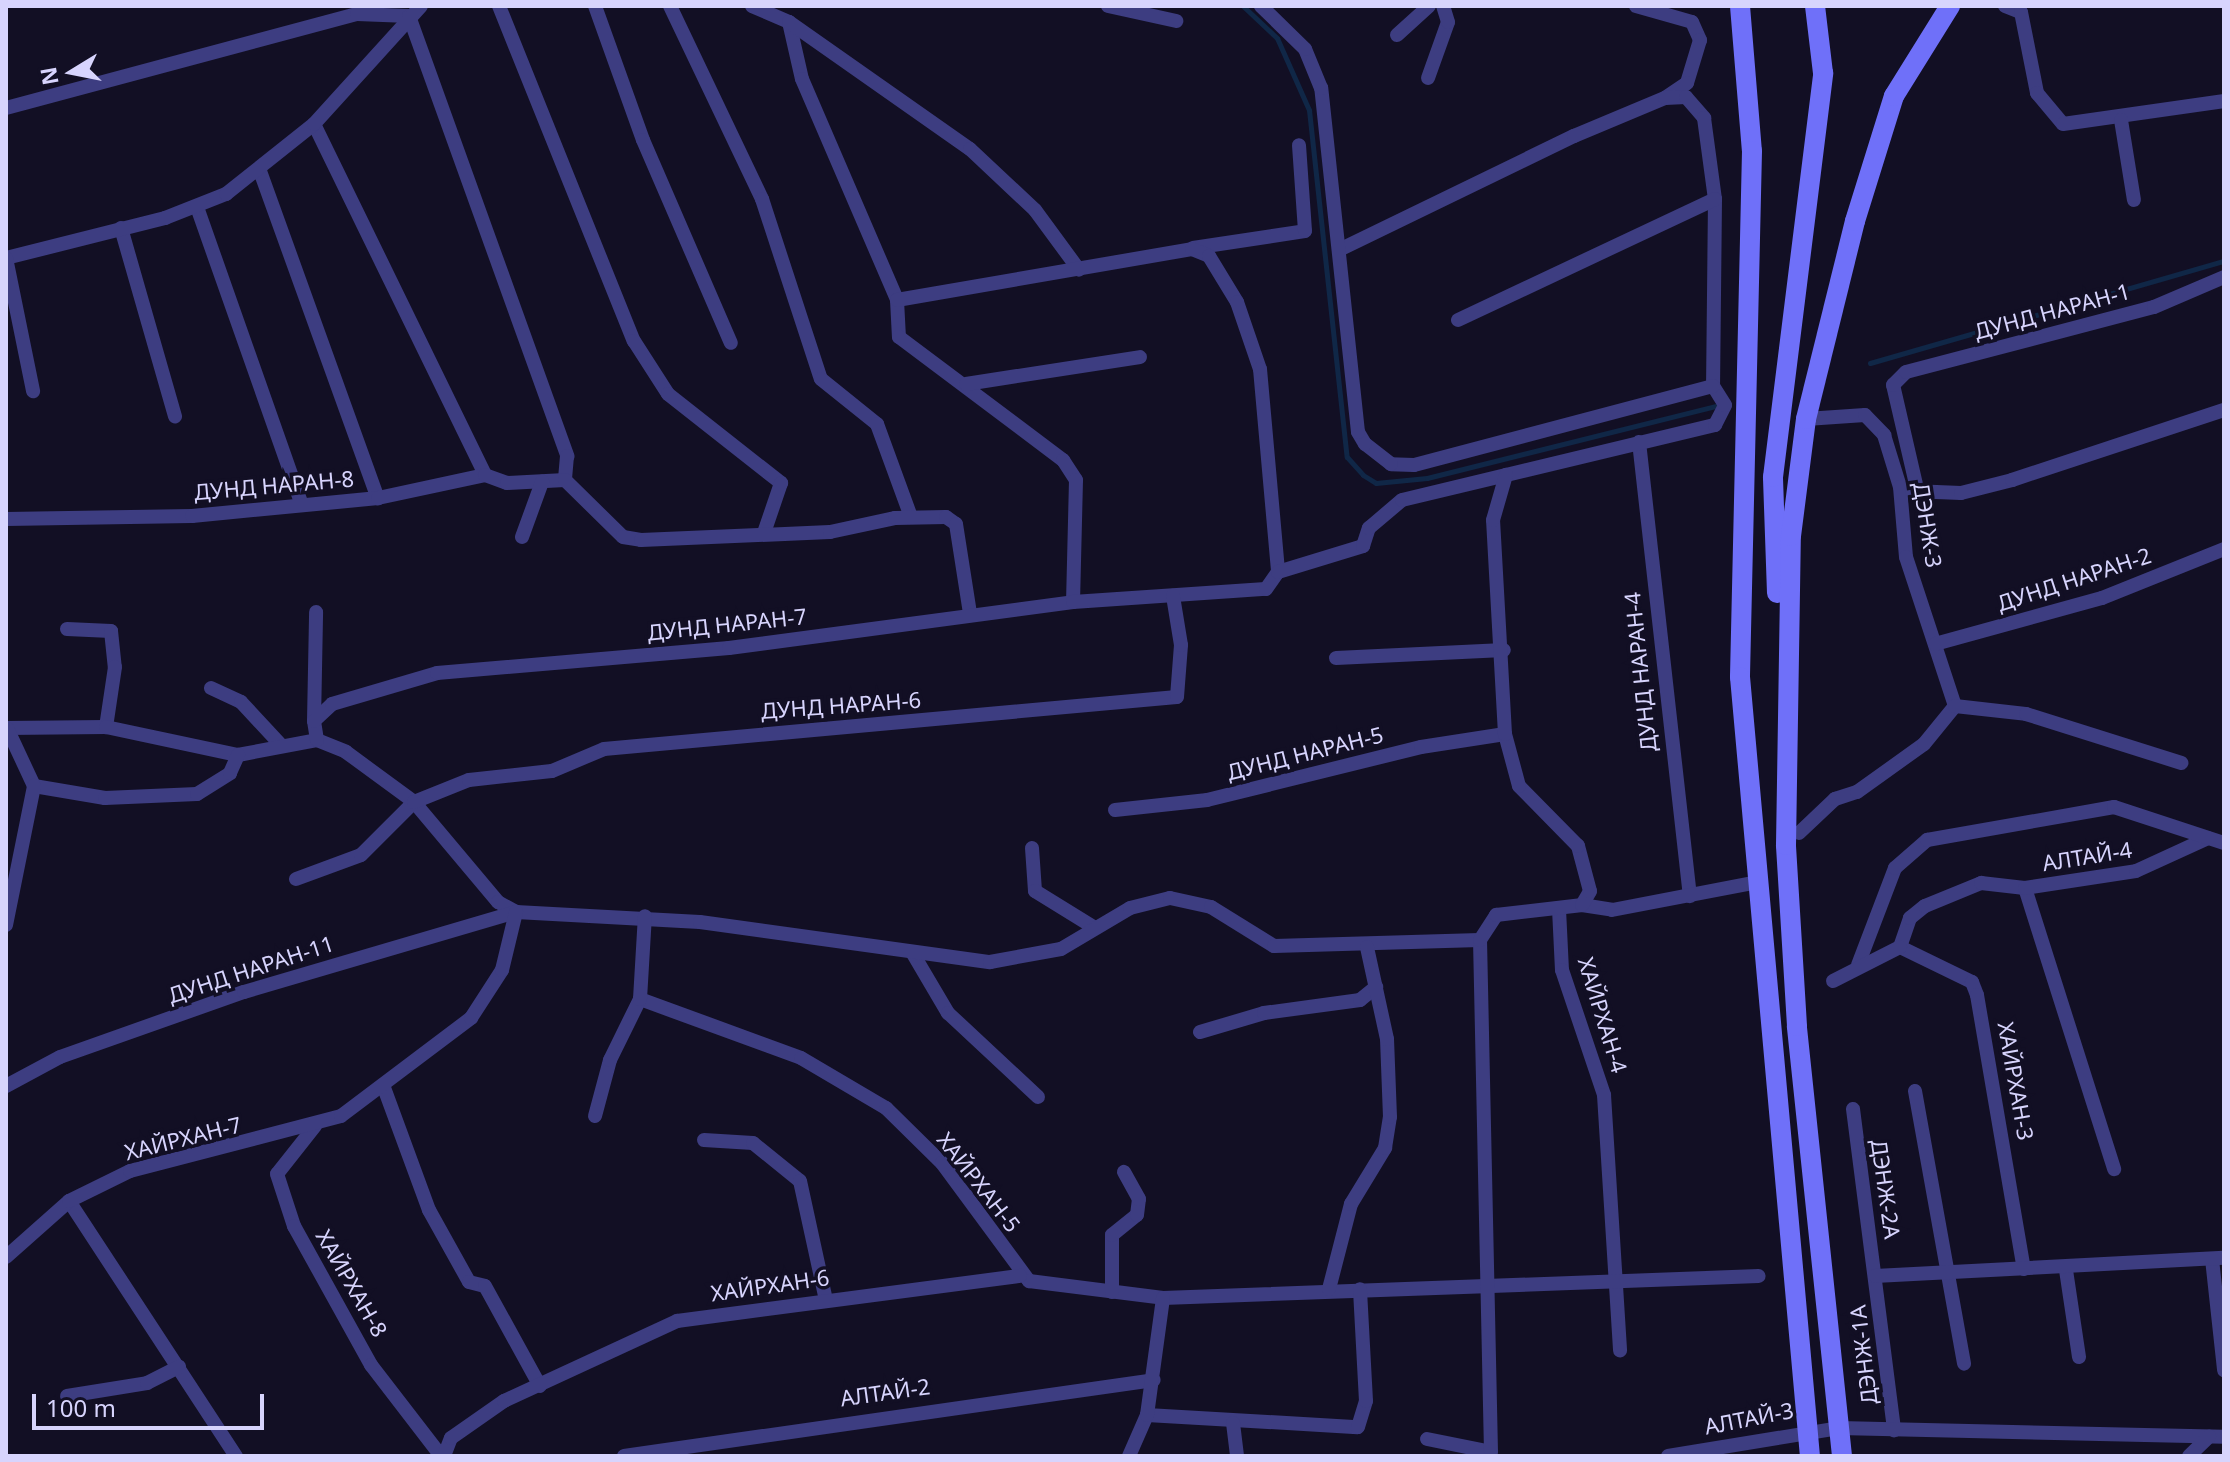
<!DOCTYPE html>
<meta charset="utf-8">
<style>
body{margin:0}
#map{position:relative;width:2230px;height:1462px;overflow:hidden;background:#120f24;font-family:"Noto Sans",sans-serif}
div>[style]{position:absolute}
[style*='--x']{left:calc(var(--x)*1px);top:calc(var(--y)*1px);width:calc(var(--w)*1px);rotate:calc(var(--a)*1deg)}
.stream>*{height:5px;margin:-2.5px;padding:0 2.5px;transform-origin:2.5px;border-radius:2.5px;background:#102747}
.minor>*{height:14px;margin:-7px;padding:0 7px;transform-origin:7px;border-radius:7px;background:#3d3d81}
.secondary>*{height:20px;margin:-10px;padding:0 10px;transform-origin:10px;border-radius:10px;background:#6f70f9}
span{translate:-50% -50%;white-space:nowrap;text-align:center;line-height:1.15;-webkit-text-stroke:7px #120f24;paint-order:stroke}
.street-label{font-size:22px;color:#d7d4fd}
.frame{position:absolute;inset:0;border:8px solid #d7d4fd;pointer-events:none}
.north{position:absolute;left:32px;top:32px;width:80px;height:80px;-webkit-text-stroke:6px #120f24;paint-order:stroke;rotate:260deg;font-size:22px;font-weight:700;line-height:32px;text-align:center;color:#d7d4fd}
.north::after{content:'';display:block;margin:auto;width:28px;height:36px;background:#d7d4fd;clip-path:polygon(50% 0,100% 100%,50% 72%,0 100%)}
.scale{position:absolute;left:32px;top:1394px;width:232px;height:36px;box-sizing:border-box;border:4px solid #d7d4fd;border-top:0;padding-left:10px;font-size:24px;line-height:28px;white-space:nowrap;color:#d7d4fd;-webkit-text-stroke:6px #120f24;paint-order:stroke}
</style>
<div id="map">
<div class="stream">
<i style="--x:1243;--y:6;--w:47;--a:43.3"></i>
<i style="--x:1277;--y:38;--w:79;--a:66"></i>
<i style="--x:1309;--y:110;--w:349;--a:83.8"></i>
<i style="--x:1347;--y:457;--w:24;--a:48"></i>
<i style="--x:1363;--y:475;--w:15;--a:32"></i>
<i style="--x:1376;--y:483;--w:51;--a:-5.6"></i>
<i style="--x:1427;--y:478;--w:298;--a:-14"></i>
<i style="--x:1870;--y:363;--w:368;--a:-16.1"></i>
</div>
<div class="minor">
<i style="--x:499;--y:6;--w:361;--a:68.1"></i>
<i style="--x:634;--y:341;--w:63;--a:57.3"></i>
<i style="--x:668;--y:394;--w:144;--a:38.2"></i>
<i style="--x:781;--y:483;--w:50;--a:108.8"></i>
<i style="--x:595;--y:6;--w:142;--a:70.3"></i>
<i style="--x:643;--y:140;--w:221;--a:66.6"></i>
<i style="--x:670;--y:6;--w:214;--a:64.5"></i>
<i style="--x:762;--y:199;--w:189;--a:71.9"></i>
<i style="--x:821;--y:379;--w:72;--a:38.8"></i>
<i style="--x:877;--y:424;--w:99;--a:69.9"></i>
<i style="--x:752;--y:6;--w:40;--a:23.4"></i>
<i style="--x:789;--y:22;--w:58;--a:77.2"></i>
<i style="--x:802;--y:79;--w:241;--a:66.7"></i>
<i style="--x:897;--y:300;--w:37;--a:87"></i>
<i style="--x:899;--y:337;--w:205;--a:36.9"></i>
<i style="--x:1063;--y:460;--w:24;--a:57"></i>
<i style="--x:1076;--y:480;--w:122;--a:91.4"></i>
<i style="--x:1108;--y:6;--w:70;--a:12.4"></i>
<i style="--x:1636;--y:6;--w:58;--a:15.9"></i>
<i style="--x:1692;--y:22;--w:20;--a:66"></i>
<i style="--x:1700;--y:40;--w:45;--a:106.8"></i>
<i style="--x:1687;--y:83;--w:25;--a:146"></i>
<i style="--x:2005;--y:6;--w:17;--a:21"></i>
<i style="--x:2021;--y:12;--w:83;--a:78.8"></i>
<i style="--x:2037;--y:93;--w:40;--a:50"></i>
<i style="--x:2063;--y:124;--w:163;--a:-8.1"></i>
<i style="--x:789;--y:22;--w:221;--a:35.1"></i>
<i style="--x:970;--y:149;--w:89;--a:43.2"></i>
<i style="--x:1035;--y:210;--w:74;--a:53.7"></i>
<i style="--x:1397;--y:35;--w:43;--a:-42.2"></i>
<i style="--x:1428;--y:78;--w:59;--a:-70.3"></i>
<i style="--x:1448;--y:22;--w:17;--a:-107"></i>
<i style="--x:6;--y:108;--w:363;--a:-15"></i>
<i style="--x:357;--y:14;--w:52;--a:2.2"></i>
<i style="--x:409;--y:16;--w:468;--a:70.2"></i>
<i style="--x:567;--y:456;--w:24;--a:95"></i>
<i style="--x:2121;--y:120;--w:81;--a:80.8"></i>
<i style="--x:314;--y:124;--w:390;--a:64"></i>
<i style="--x:260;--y:171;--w:348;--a:70.2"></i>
<i style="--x:197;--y:207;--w:316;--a:70.6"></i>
<i style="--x:121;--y:228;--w:196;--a:74"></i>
<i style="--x:1193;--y:248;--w:113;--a:-8.6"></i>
<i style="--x:1305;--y:231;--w:86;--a:-94"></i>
<i style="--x:1341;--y:249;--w:259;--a:-25.9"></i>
<i style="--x:1574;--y:136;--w:99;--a:-22.7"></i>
<i style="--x:1665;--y:98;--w:21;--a:-3"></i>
<i style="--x:1686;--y:97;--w:28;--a:49"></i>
<i style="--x:1704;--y:118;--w:82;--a:82.3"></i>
<i style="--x:1715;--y:199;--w:187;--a:90.6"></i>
<i style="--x:6;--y:258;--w:164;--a:-14.1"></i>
<i style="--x:165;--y:218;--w:66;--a:-21.5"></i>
<i style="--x:226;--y:194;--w:112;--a:-38.5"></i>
<i style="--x:314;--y:124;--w:159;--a:-47.8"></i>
<i style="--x:6;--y:258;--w:136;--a:78.5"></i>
<i style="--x:897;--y:300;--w:299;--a:-9.8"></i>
<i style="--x:1192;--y:249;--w:18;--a:22"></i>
<i style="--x:1209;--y:256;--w:54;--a:58.7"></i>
<i style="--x:1237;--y:302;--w:71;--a:71.1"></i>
<i style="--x:1260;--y:369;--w:204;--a:84.9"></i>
<i style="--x:1458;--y:320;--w:284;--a:-25.2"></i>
<i style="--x:966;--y:384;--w:176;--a:-8.8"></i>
<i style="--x:1806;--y:419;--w:59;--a:-3.9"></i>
<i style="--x:1865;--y:415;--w:28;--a:46"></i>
<i style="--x:1884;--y:435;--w:54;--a:72.9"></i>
<i style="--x:1900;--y:487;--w:70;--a:85.1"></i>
<i style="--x:1906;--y:557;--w:157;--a:71.8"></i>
<i style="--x:1639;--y:442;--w:457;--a:83.6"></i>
<i style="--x:1912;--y:491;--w:49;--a:2.3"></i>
<i style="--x:1961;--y:493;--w:53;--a:-14.3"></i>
<i style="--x:2012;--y:480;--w:223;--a:-18.3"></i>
<i style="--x:1918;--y:493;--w:111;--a:-103"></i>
<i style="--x:1893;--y:385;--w:18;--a:-45"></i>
<i style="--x:1906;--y:372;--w:256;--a:-14.7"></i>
<i style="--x:2154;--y:307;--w:76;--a:-23.2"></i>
<i style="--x:6;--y:519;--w:186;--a:-0.9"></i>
<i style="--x:192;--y:516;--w:187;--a:-5.5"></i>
<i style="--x:378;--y:498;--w:109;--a:-12.1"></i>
<i style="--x:485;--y:475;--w:23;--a:20"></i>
<i style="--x:507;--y:483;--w:58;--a:-3"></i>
<i style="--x:565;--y:480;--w:81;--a:44.5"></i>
<i style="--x:623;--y:537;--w:18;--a:9"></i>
<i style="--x:641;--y:540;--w:189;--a:-2.4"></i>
<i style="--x:830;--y:532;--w:66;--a:-12.2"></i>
<i style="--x:895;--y:518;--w:51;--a:-1.1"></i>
<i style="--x:946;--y:517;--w:12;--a:35"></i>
<i style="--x:956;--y:524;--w:90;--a:81.1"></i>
<i style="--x:522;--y:537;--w:59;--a:-70"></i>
<i style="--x:67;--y:629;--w:44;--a:2.6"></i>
<i style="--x:111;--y:631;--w:36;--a:84"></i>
<i style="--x:115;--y:667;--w:61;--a:98.5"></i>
<i style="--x:1935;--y:644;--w:173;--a:-15.4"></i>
<i style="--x:2102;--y:598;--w:131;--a:-21.9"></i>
<i style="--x:1336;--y:658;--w:168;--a:-2.7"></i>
<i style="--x:211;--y:688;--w:33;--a:25"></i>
<i style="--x:241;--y:702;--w:59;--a:47.1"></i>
<i style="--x:314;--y:721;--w:109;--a:-88.9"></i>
<i style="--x:6;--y:728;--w:100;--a:-0.6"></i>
<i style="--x:106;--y:727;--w:135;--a:12"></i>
<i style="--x:238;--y:755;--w:80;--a:-10.8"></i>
<i style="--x:317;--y:740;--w:31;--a:22"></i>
<i style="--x:346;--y:752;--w:84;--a:36.3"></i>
<i style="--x:414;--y:802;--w:131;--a:50"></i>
<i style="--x:498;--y:902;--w:21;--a:29"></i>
<i style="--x:7;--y:728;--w:64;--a:65"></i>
<i style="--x:34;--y:786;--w:72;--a:9.6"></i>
<i style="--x:105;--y:798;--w:92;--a:-2.5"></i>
<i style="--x:197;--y:794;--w:39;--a:-32"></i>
<i style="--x:230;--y:773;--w:20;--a:-66"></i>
<i style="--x:317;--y:740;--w:19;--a:-99"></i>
<i style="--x:314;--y:721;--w:25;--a:-43"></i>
<i style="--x:332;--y:704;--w:109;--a:-16.4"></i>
<i style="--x:437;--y:673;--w:293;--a:-4.9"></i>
<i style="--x:729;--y:648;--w:347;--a:-7.6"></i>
<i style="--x:1073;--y:602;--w:193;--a:-3.9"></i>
<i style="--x:1266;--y:589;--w:21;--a:-55"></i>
<i style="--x:1278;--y:572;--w:89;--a:-17"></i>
<i style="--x:1363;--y:546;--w:19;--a:-72"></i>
<i style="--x:1369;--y:528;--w:43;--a:-40.3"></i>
<i style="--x:1402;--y:500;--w:322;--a:-13.5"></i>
<i style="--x:1715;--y:425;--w:22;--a:-63"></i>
<i style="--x:1725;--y:405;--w:22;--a:-122"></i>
<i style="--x:1713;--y:386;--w:309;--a:165.2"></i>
<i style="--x:1414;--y:465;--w:23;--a:-178"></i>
<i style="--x:1391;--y:464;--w:33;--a:-142"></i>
<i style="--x:1365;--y:444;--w:14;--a:-120"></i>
<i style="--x:1358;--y:432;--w:346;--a:-96.1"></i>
<i style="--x:1321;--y:88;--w:42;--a:-112.3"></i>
<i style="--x:1305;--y:49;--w:62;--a:-135.7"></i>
<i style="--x:1115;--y:810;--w:93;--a:-6.2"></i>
<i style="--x:1207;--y:800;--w:220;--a:-13.9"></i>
<i style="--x:1421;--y:747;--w:85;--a:-8.8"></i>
<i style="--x:1799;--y:833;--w:50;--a:-43.4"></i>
<i style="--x:1835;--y:799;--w:23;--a:-18"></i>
<i style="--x:1857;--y:792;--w:82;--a:-35.6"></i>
<i style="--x:1924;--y:744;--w:49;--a:-50.8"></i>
<i style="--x:1955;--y:706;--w:71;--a:6.4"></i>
<i style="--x:2026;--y:714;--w:163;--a:17.5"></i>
<i style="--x:1032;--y:848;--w:43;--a:86"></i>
<i style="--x:1035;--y:891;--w:70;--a:31.7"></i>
<i style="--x:296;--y:879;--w:69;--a:-20.3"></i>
<i style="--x:361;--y:855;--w:75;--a:-45"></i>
<i style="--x:414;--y:802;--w:59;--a:-21.8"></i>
<i style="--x:469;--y:780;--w:83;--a:-6.2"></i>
<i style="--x:552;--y:771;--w:56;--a:-22.9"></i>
<i style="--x:604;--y:749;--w:575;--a:-5.19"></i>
<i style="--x:1177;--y:697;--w:52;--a:-85.6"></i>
<i style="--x:1181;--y:645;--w:50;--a:-99.3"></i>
<i style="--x:2025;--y:888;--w:295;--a:72.4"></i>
<i style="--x:1582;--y:905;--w:30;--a:9"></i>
<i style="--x:1612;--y:910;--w:148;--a:-10.9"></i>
<i style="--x:1559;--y:909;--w:61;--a:87.2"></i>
<i style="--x:1562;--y:970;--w:132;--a:71.4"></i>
<i style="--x:1604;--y:1095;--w:256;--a:86.4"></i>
<i style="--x:6;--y:925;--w:142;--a:-78.6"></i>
<i style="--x:1900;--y:947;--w:80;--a:25.9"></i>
<i style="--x:1972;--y:982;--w:14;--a:69"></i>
<i style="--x:1977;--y:995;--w:278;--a:80.3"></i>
<i style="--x:1900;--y:947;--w:31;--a:-71"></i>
<i style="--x:1910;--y:918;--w:19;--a:-39"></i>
<i style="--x:1925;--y:906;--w:61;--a:-22.3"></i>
<i style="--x:1981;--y:883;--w:44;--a:6.5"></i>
<i style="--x:2025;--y:888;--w:112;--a:-8.7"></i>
<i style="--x:2136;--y:871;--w:79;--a:-24.6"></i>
<i style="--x:912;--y:952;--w:71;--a:59.5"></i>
<i style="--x:948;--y:1013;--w:123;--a:43"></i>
<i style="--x:1858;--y:965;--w:104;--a:-69.1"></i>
<i style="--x:1895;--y:868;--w:43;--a:-41.2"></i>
<i style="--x:1927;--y:840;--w:190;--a:-10"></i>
<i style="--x:2114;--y:807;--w:116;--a:18.1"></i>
<i style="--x:1833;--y:981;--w:75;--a:-26.9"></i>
<i style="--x:640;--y:999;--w:171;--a:20.1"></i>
<i style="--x:801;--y:1058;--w:99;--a:30.5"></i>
<i style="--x:886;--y:1108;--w:78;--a:44.5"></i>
<i style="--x:942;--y:1163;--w:147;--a:53.6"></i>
<i style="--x:1029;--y:1281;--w:135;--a:7.2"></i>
<i style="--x:1163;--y:1298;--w:596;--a:-2.11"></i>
<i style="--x:1200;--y:1032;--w:67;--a:-16.5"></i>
<i style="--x:1264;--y:1013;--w:97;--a:-7.7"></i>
<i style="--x:1360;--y:1000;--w:21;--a:-39"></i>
<i style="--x:383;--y:1085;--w:133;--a:69.8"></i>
<i style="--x:429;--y:1210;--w:82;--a:60.9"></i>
<i style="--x:469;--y:1282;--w:16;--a:14"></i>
<i style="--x:485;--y:1286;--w:114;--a:61.2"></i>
<i style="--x:6;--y:1086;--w:61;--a:-28.2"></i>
<i style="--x:60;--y:1057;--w:195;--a:-19.5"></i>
<i style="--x:244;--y:992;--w:284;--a:-16.4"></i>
<i style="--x:516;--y:912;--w:184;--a:3.1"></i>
<i style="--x:700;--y:922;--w:293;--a:7.9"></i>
<i style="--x:990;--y:962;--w:72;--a:-10.4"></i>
<i style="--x:1061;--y:949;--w:80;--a:-30.7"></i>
<i style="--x:1130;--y:908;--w:41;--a:-14"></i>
<i style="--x:1170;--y:898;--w:42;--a:12.4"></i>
<i style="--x:1211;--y:907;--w:74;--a:31.8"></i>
<i style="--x:1274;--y:946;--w:206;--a:-1.7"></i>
<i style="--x:1915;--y:1091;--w:277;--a:79.8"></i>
<i style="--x:1853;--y:1109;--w:324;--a:82.7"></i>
<i style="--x:595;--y:1116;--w:58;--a:-75"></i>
<i style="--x:610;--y:1060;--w:68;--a:-63.8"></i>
<i style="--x:640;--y:999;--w:83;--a:-86.6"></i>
<i style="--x:315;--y:1126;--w:61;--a:128.4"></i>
<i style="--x:277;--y:1174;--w:55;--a:71.9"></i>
<i style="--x:294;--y:1226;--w:159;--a:61"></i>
<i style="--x:371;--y:1365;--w:115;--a:52.4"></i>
<i style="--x:704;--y:1140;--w:49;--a:3.5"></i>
<i style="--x:753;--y:1143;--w:60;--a:39"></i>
<i style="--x:800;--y:1181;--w:122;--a:77.7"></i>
<i style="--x:69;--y:1201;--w:305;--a:56.8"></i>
<i style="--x:6;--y:1257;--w:84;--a:-41.6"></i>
<i style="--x:69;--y:1201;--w:68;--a:-26.2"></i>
<i style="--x:130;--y:1171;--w:218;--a:-14.6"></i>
<i style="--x:341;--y:1116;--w:163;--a:-37"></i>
<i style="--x:471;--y:1018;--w:57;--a:-57.1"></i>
<i style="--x:502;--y:970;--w:60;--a:-76.4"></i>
<i style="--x:2212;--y:1259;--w:112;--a:83.8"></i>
<i style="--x:2066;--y:1270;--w:88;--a:81.5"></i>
<i style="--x:1875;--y:1276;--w:349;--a:-3"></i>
<i style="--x:1329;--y:1289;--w:88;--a:-75.5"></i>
<i style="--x:1351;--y:1204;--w:66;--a:-58.7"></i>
<i style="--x:1385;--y:1148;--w:31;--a:-81"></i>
<i style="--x:1390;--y:1117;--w:78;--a:-92.2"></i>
<i style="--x:1387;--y:1039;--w:94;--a:-102.3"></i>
<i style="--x:1112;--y:1292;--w:57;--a:-90"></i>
<i style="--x:1112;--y:1235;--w:32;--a:-39"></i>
<i style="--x:1137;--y:1215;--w:16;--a:-83"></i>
<i style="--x:1139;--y:1199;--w:31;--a:-119"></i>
<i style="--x:67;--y:1396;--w:81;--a:-9.2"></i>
<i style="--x:147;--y:1383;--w:36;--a:-27"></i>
<i style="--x:1147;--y:1415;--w:211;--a:3.3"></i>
<i style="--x:1358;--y:1427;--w:27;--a:-73"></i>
<i style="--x:1366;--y:1401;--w:112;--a:-93.1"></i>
<i style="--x:1233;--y:1423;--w:33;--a:83"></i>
<i style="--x:1427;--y:1439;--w:65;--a:11.5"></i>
<i style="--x:1491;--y:1452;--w:512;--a:-91.23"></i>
<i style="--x:1480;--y:940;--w:30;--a:-57"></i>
<i style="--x:1496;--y:915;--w:87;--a:-6.6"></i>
<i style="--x:1582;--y:905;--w:16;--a:-60"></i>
<i style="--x:1590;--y:891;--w:47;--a:-104.9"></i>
<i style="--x:1578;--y:846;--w:84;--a:-134.5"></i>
<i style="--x:1519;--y:786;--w:54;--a:-105.1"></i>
<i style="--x:1505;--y:734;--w:214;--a:-93.2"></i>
<i style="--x:1493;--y:520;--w:47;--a:-73.9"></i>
<i style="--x:444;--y:1456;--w:19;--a:-69"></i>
<i style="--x:451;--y:1438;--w:65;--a:-34.9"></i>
<i style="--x:504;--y:1401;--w:191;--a:-24.8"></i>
<i style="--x:677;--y:1321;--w:346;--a:-7.5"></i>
<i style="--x:624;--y:1456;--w:535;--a:-8.16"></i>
<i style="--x:1129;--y:1456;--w:45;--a:-66.3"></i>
<i style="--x:1147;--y:1415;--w:118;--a:-82.2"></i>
<i style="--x:1668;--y:1456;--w:173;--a:-9.3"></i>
<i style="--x:1839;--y:1428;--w:385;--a:1.3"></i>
<i style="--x:2189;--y:1456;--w:28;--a:-44"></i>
</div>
<div class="secondary">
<i style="--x:1740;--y:6;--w:145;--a:85.3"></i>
<i style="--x:1752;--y:151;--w:526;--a:91.31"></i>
<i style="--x:1740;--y:677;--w:782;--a:84.87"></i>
<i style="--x:1777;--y:593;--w:116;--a:-92"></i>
<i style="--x:1773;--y:477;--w:407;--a:-82.9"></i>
<i style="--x:1823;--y:73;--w:67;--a:-96.8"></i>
<i style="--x:1842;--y:1456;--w:432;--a:-96"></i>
<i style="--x:1797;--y:1026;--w:181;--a:-93.5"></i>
<i style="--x:1786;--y:845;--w:309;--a:-89.1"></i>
<i style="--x:1791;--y:536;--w:118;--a:-82.7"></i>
<i style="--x:1806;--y:419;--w:204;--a:-76.1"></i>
<i style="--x:1855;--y:221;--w:131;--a:-72.7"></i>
<i style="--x:1894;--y:96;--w:106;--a:-58.1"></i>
</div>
<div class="street-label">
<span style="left:2052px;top:311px;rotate:-15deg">ДУНД НАРАН-1</span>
<span style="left:274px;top:485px;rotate:-5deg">ДУНД НАРАН-8</span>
<span style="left:1928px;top:525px;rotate:81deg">ДЭНЖ-3</span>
<span style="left:2074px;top:579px;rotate:-18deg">ДУНД НАРАН-2</span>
<span style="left:727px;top:624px;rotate:-6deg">ДУНД НАРАН-7</span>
<span style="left:1640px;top:672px;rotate:-96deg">ДУНД НАРАН-4</span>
<span style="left:841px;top:705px;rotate:-4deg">ДУНД НАРАН-6</span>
<span style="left:1305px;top:753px;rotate:-14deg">ДУНД НАРАН-5</span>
<span style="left:2087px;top:856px;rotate:-9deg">АЛТАЙ-4</span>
<span style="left:251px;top:969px;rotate:-18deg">ДУНД НАРАН-11</span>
<span style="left:1603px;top:1015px;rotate:73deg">ХАЙРХАН-4</span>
<span style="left:2016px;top:1081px;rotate:80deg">ХАЙРХАН-3</span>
<span style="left:183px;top:1138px;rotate:-14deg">ХАЙРХАН-7</span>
<span style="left:979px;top:1182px;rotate:52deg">ХАЙРХАН-5</span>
<span style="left:1886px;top:1189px;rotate:82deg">ДЭНЖ-2А</span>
<span style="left:352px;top:1283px;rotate:60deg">ХАЙРХАН-8</span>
<span style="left:770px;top:1285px;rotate:-8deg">ХАЙРХАН-6</span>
<span style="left:1863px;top:1355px;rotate:-97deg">ДЭНЖ-1А</span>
<span style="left:885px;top:1392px;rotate:-8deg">АЛТАЙ-2</span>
<span style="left:1749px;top:1418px;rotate:-11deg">АЛТАЙ-3</span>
</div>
<div class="frame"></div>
<div class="north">N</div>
<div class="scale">100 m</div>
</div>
